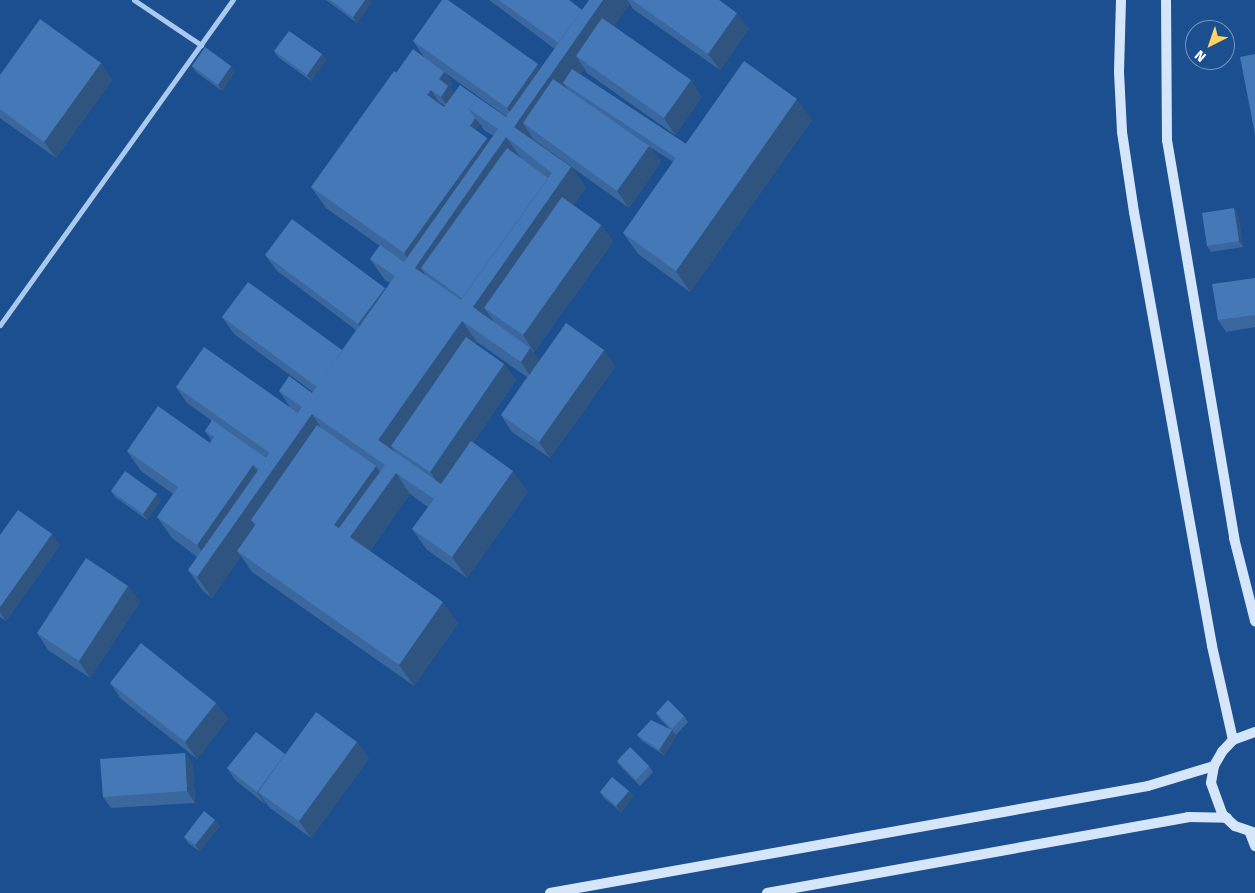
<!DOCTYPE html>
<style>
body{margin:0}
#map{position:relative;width:1255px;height:893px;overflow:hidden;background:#1b4f8f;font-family:"Fira Sans",sans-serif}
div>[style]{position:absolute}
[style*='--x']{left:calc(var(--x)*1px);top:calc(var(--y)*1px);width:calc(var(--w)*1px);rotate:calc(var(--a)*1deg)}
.street>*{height:5px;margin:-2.5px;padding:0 2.5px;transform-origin:2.5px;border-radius:2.5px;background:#a9c9ee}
.secondary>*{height:10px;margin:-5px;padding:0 5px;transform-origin:5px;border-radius:5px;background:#d6e6fa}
.wall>*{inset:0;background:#3a679d}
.shaded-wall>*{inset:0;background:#305480}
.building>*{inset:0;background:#4478b7}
span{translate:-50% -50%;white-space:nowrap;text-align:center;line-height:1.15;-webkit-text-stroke:4px #1b4f8f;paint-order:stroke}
.north{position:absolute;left:1185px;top:20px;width:50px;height:50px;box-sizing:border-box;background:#1b4f8f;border:1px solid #7695bc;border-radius:50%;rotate:221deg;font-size:14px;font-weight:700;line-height:20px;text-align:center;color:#fff}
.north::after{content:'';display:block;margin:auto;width:18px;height:22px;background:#ffd166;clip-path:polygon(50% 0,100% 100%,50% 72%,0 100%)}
</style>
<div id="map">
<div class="street">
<i style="--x:134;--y:0;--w:81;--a:33.9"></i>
<i style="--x:0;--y:325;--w:400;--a:-54.4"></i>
</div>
<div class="secondary">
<i style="--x:1121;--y:0;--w:72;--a:91.6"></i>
<i style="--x:1119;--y:72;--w:60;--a:87.1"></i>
<i style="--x:1122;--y:132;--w:81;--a:81.5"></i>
<i style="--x:1134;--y:212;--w:441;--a:79.8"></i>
<i style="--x:1212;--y:646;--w:96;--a:77.4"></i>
<i style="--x:1166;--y:0;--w:140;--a:89.6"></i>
<i style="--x:1167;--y:140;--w:404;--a:80.4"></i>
<i style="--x:1234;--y:538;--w:86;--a:75.8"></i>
<i style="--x:1255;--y:732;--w:23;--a:160"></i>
<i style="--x:1233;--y:740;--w:16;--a:133"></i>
<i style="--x:1222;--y:752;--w:16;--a:120"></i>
<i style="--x:1214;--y:766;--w:17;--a:100"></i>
<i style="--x:1211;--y:783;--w:33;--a:70"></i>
<i style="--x:1222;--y:814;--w:18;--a:43"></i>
<i style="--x:1235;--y:826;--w:21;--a:19"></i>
<i style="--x:1250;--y:833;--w:14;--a:69"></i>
<i style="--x:550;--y:893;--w:607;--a:-10.14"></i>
<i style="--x:1148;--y:786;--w:69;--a:-16.9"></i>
<i style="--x:767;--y:893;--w:428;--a:-10.2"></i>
<i style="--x:1188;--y:817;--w:39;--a:1"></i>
</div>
<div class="wall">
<i style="clip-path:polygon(326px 0,369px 0,371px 3px,357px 23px)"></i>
<i style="clip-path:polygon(evenodd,489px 0,569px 0,582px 10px,603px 0,719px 0,749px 29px,720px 70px,633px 9px,630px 4px,614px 26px,702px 97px,675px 135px,587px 73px,584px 68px,580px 74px,686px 144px,812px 120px,690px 292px,638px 254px,623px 233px,673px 162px,650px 147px,661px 162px,629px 208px,534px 140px,534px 141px,571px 167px,586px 188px,573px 205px,601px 225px,613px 242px,534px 352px,532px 350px,539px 361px,604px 350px,615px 367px,550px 458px,512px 432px,501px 415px,527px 377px,477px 342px,475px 344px,504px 364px,516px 380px,473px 443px,528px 492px,467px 578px,427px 550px,412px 529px,428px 507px,410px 494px,370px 551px,458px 623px,414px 686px,252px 572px,241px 556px,212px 598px,203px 591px,188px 570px,197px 557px,172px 538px,157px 517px,173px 494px,141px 471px,127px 451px,210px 443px,211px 440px,205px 431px,212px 421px,187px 403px,176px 387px,290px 407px,279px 391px,312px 393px,313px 392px,234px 334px,222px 317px,342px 350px,356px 330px,277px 271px,265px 255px,385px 288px,386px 289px,390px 283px,385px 280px,370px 259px,380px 246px,326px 208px,311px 187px,396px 73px,424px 57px,413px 41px,541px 68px,555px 49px,489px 0,444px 72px,507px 117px,506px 117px,477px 97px,454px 93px,450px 88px,452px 83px,444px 72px,489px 0,439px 102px,445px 106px,444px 107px,438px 103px,439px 102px,489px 0,480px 124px,484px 130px,493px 136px,489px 141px,475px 130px,480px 124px)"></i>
<i style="clip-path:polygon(274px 51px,326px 60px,311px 81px,278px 57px)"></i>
<i style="clip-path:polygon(101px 63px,112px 80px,56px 158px,0 118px,0 75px)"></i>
<i style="clip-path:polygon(192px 66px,231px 66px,235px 72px,222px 91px,196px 72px)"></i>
<i style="clip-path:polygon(1234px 208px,1238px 214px,1243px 247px,1211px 252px,1207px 246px)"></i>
<i style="clip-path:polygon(1255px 278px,1255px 327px,1226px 332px,1218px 320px)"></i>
<i style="clip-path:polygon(111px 491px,161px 500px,147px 520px,115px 497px)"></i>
<i style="clip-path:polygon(0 535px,60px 545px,6px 621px,0 617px)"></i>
<i style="clip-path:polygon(140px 602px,90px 678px,48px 650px,37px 633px)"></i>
<i style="clip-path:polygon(110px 683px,216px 703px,228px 719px,197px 759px,121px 699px)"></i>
<i style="clip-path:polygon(656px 713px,684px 716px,688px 722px,676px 735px,673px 731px,676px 736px,664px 755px,642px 741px,637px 735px,671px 730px,660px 719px)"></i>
<i style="clip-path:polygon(185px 753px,193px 765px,195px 803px,111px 808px,103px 797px)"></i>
<i style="clip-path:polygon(285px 754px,369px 758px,311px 838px,270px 808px,266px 803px,265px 804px,235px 780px,227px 768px)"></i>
<i style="clip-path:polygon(617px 761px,649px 766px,653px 772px,640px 786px,621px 767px)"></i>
<i style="clip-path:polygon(629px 791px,633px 797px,621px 812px,604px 798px,600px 792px)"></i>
<i style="clip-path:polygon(220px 826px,199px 851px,188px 843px,184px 837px)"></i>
</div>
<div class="shaded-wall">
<i style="clip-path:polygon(365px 0,369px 0,371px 3px,357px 23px,353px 17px)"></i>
<i style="clip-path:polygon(603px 0,627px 0,630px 4px,587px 64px,576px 56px,584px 68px,571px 88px,563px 83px,569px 91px,523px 123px,534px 140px,529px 148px,514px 127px,517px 123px,507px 108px,538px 64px,548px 79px)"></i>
<i style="clip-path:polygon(737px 13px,749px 29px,720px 70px,708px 54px)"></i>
<i style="clip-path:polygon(322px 54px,326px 60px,311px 81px,307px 75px)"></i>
<i style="clip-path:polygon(101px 63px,112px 80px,56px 158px,44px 142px)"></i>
<i style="clip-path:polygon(231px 66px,235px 72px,222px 91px,218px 85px)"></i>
<i style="clip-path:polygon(444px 72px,452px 83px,450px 88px,457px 97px,449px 108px,441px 97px,439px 79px)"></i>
<i style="clip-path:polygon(691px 80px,702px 97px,675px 135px,664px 118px)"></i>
<i style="clip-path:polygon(431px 90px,439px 102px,435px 107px,427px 95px)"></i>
<i style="clip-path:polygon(797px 99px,812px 120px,690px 292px,676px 271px)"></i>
<i style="clip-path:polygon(475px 118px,480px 124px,471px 137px,467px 131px)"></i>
<i style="clip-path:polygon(506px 137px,521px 158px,422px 270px,433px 285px,429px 289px,404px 253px,487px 138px,496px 152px)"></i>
<i style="clip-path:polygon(649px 146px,661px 162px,629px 208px,617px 191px)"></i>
<i style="clip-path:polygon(571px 167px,586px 188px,496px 316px,484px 308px,493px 320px,487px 328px,464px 299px)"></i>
<i style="clip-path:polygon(1234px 208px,1238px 214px,1243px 247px,1239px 241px)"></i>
<i style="clip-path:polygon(601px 225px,613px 242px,534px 352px,523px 335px)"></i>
<i style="clip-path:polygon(385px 288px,397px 304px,369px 340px,358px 324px)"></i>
<i style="clip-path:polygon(462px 321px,477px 342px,399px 451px,391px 446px,397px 454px,378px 440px)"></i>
<i style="clip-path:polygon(530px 348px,545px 369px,535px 383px,521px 362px)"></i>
<i style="clip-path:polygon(604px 350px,615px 367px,550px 458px,539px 442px)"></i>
<i style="clip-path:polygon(504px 364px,516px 380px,442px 489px,430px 472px)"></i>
<i style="clip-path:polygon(312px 414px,326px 435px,256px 524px,251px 520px,259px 531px,237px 551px,241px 556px,212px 598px,197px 577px,208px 561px,197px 545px,253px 465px,264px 481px)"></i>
<i style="clip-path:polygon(376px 466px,388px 484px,396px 473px,410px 494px,365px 558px,334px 525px)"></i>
<i style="clip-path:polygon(513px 471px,528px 492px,467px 578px,452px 557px)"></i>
<i style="clip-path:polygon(157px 494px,161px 500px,147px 520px,143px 514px)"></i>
<i style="clip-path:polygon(52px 534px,60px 545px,6px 621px,0 612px,0 607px)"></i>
<i style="clip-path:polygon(128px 586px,140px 602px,90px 678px,79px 661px)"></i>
<i style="clip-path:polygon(443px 602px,458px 623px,414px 686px,399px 665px)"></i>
<i style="clip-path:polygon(216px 703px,228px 719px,197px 759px,185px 742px)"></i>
<i style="clip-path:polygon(672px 730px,676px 736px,664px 755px,659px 750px)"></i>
<i style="clip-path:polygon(357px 742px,369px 758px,311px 838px,299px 821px)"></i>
<i style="clip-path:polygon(185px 753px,193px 765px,195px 803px,187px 791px)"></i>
<i style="clip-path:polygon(286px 755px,258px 792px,266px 803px,265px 804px,257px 792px)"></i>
<i style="clip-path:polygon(629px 791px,633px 797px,621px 812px,616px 806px)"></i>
<i style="clip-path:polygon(215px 820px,220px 826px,199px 851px,195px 845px)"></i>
</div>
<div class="building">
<i style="clip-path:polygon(330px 0,365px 0,353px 17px)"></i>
<i style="clip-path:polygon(442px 0,448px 0,538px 64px,507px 108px,413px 41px)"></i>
<i style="clip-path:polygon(499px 0,569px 0,582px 10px,558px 43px)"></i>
<i style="clip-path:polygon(evenodd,589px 0,603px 0,514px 127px,571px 167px,473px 307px,530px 348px,521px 362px,462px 321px,378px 440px,441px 484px,471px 441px,513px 471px,452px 557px,412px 529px,434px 499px,396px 473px,350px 537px,443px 602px,399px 665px,237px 551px,256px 524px,251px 520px,317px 425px,376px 466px,334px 525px,339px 528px,385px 465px,312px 414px,197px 577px,188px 570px,259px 469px,253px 465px,197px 545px,157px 517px,178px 487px,127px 451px,158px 406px,210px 443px,214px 437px,205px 431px,212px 420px,266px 458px,302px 407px,279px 391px,289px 376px,312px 393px,395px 276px,370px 259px,380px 245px,404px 262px,498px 129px,469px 109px,477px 97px,506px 117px,589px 0,506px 137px,552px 173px,461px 300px,415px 268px,506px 137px)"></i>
<i style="clip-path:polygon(632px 0,719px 0,737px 13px,708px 54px)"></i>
<i style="clip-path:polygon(602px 18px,691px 80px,664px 118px,576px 56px)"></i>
<i style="clip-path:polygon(40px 19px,101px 63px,44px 142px,0 109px,0 75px)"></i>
<i style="clip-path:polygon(289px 31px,322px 54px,307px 75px,274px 51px)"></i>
<i style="clip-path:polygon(205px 47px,231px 66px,218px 85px,192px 66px)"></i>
<i style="clip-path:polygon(413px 49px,444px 72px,439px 79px,448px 86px,441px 97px,431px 90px,427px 95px,396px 73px)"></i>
<i style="clip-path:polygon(1255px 54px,1255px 134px,1240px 57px)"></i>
<i style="clip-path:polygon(744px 61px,797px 99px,676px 271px,623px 233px)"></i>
<i style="clip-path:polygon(572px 69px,686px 144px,676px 158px,563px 83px)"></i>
<i style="clip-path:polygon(394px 71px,487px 138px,404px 253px,311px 187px)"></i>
<i style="clip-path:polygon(553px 79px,649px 146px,617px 191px,523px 123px)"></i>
<i style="clip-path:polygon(460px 85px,477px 97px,469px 109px,475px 118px,470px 126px,444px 107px)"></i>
<i style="clip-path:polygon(507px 148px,548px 178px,462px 298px,421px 268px)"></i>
<i style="clip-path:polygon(562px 197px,601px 225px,523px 335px,484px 308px)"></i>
<i style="clip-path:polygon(1234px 208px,1239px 241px,1207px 246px,1202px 213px)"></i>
<i style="clip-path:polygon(292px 219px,385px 288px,358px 324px,265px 255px)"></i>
<i style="clip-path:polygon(1255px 278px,1255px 315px,1218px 320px,1212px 284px)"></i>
<i style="clip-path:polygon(248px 282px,342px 350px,317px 387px,222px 317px)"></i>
<i style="clip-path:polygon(566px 323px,604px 350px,539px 442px,501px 415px)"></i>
<i style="clip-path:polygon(466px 337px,504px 364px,430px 472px,391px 446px)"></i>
<i style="clip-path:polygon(204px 347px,298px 413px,270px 453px,176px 387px)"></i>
<i style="clip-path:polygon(125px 471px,157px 494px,143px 514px,111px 491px)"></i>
<i style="clip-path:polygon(18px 510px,52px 534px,0 607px,0 535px)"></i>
<i style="clip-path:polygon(86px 558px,128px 586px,79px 661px,37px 633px)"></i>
<i style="clip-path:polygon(141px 643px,216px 703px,185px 742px,110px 683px)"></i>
<i style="clip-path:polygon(668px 700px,684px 716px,672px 729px,656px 713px)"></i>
<i style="clip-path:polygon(316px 712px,357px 742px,299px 821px,258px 792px)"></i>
<i style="clip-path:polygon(651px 720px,672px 730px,659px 750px,637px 735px)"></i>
<i style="clip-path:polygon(256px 732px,285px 754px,257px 792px,227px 768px)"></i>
<i style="clip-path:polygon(630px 747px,649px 766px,636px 780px,617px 761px)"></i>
<i style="clip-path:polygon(185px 753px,187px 791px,103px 797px,100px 759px)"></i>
<i style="clip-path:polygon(612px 777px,629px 791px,616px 806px,600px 792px)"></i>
<i style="clip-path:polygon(204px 811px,215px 820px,195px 845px,184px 837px)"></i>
</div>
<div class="north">N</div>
</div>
